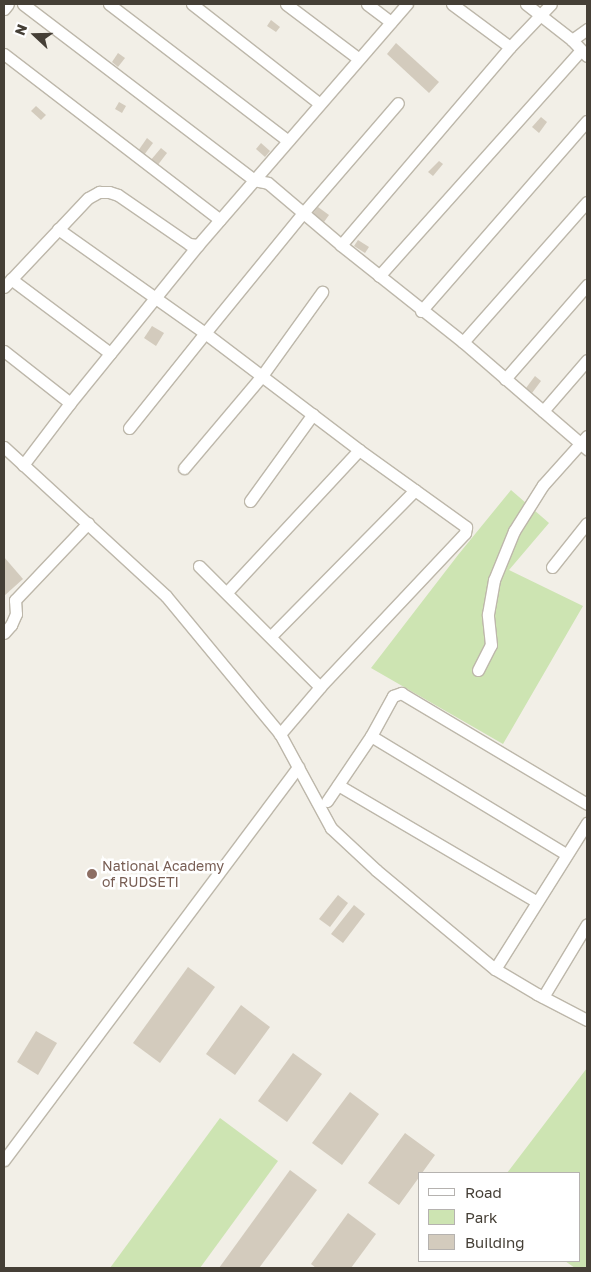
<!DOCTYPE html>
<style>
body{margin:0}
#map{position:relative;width:591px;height:1272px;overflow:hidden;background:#f2efe7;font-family:"Golos Text",sans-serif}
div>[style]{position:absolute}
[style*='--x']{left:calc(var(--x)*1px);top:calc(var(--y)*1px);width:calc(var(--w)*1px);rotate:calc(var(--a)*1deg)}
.green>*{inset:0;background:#cde4b2}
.building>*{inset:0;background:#d3cbbd}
.roads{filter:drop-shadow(1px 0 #bdb7aa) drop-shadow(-1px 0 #bdb7aa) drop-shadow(0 1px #bdb7aa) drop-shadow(0 -1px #bdb7aa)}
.minor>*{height:11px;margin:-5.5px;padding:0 5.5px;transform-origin:5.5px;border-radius:5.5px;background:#fff}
.dots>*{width:14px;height:14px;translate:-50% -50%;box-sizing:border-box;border:2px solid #fff;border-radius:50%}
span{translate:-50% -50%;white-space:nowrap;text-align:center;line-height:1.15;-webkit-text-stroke:5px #fff;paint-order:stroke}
.education-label{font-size:14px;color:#785e54}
.left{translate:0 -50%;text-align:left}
.frame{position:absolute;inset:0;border:5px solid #453f36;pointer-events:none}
.legend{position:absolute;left:418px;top:1172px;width:162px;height:90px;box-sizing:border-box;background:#fff;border:1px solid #b5b2af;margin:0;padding:6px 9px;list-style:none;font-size:15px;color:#453f36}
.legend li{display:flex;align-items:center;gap:10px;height:25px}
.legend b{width:25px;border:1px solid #b5b2af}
.north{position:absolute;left:10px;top:10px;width:50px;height:50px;-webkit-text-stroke:4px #fff;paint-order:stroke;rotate:291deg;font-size:14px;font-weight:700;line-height:20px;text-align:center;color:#453f36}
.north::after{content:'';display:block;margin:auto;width:18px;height:22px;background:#453f36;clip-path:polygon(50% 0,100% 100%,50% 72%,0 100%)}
</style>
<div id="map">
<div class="green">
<i style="clip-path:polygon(511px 490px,549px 523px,509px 570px,583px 606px,503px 744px,371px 668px,458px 555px)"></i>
<i style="clip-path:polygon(587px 1068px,587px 1268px,575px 1268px,565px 1261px,580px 1261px,580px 1173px,507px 1173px)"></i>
<i style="clip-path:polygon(220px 1118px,278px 1161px,200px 1268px,110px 1268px)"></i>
</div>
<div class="building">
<i style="clip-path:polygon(271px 20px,280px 27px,276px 32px,267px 26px)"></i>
<i style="clip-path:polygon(396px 43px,439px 82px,429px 93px,387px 54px)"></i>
<i style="clip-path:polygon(118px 53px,125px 58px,118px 67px,112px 62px)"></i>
<i style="clip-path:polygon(119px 102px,126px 106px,122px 113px,115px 109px)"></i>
<i style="clip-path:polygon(36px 106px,46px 115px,41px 120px,31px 111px)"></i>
<i style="clip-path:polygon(541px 117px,547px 122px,539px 133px,532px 127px)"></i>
<i style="clip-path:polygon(147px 138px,153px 143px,144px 155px,138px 151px)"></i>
<i style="clip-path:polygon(261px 143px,270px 151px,265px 157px,256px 149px)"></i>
<i style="clip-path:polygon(161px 148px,167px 153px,157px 166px,150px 161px)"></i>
<i style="clip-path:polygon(439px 161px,443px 164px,433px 176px,428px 172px)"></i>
<i style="clip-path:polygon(318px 207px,329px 215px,324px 222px,313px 213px)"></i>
<i style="clip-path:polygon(358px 240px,369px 247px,365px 253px,354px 246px)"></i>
<i style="clip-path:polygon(152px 326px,164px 333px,156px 346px,144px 338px)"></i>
<i style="clip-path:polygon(535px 376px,541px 381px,532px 393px,526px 388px)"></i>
<i style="clip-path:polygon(4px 557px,23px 579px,4px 596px)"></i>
<i style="clip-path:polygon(338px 895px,348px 903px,330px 927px,319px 919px)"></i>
<i style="clip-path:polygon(354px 905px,365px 914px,343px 943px,331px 934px)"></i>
<i style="clip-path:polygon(188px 967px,215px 987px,160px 1063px,133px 1043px)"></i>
<i style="clip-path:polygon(241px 1005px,270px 1027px,235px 1075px,206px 1054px)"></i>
<i style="clip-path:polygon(36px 1031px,57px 1043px,38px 1075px,17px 1062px)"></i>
<i style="clip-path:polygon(293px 1053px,322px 1074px,287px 1122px,258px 1101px)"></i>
<i style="clip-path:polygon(350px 1092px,379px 1114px,342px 1165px,312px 1143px)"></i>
<i style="clip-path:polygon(405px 1133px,435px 1155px,422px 1173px,420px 1173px,420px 1176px,399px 1205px,368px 1183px)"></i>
<i style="clip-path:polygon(290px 1170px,317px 1190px,259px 1268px,219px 1268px)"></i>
<i style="clip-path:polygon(348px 1213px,376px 1234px,351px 1268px,316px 1268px,311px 1264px)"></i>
</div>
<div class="roads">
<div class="minor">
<i style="--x:23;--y:4;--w:290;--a:37.3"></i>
<i style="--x:254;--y:180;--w:14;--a:12"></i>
<i style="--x:268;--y:183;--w:96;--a:40.3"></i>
<i style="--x:341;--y:245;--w:156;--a:38.5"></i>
<i style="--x:463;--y:342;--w:164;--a:40.8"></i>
<i style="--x:109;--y:4;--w:225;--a:37.4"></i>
<i style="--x:192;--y:4;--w:162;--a:38"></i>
<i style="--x:286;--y:4;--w:91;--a:37"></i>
<i style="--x:367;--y:4;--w:30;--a:37"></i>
<i style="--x:452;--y:4;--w:72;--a:36.6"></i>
<i style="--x:526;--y:4;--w:58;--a:38"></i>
<i style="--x:572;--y:40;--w:22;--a:47"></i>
<i style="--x:4;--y:9;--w:6;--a:-51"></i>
<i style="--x:572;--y:40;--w:19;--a:-36"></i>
<i style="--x:4;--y:54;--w:272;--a:37.5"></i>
<i style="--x:58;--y:229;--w:180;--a:35.3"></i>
<i style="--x:205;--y:333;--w:155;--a:-50.8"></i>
<i style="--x:303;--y:213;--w:145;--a:-49.2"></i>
<i style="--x:341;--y:245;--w:260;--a:-49.5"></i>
<i style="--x:510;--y:47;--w:59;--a:-46.4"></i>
<i style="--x:379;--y:276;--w:303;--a:-48.2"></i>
<i style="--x:11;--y:279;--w:124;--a:36.8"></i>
<i style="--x:4;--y:287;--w:122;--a:-46.7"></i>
<i style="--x:88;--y:198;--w:13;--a:-29"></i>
<i style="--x:99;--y:192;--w:10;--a:0"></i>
<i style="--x:109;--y:192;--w:9;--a:18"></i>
<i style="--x:118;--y:195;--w:86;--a:34.6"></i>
<i style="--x:189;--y:244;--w:9;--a:6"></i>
<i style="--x:421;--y:311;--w:252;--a:-48.9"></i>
<i style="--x:463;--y:342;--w:187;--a:-48.5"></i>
<i style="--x:4;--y:351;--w:84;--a:38.2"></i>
<i style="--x:505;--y:379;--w:125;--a:-48.9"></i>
<i style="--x:543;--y:411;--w:67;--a:-49.2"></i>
<i style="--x:129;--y:428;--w:122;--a:-51.3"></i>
<i style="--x:205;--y:333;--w:193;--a:37.2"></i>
<i style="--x:359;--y:450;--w:132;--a:35.7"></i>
<i style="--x:466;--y:527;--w:6;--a:99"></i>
<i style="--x:465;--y:533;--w:212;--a:133.3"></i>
<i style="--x:320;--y:687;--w:62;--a:130.4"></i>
<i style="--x:4;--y:447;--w:220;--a:42.6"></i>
<i style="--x:166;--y:596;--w:179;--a:50.4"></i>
<i style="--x:280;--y:734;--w:107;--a:61.5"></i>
<i style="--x:331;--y:828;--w:62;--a:43"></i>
<i style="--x:376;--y:870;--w:155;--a:39.8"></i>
<i style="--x:495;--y:969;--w:49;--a:30.8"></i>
<i style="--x:537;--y:994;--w:56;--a:27.5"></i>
<i style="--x:23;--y:465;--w:78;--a:-52.8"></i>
<i style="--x:70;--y:403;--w:203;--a:-51"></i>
<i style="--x:198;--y:245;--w:319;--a:-49.1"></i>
<i style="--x:184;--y:468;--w:119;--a:-49.8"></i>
<i style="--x:261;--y:377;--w:105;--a:-54.3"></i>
<i style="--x:250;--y:501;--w:107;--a:-54.1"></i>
<i style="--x:199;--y:566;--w:171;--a:45"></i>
<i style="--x:552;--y:567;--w:56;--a:-51.5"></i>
<i style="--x:227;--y:592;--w:194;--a:-47.1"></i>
<i style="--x:4;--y:633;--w:11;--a:-49"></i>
<i style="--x:11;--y:625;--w:12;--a:-66"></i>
<i style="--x:16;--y:614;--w:14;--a:-94"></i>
<i style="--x:15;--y:600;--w:106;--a:-46.5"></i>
<i style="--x:271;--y:636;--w:205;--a:-45.4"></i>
<i style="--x:478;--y:670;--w:28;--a:-63"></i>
<i style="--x:491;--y:645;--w:31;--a:-96"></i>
<i style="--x:488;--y:614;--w:35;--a:-80"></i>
<i style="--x:494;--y:580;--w:53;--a:-67.8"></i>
<i style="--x:514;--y:531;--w:54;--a:-57.8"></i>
<i style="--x:543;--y:485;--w:66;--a:-48.1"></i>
<i style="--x:371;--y:736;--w:228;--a:31.2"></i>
<i style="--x:338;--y:785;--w:229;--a:30.4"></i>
<i style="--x:327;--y:801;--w:78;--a:-55.9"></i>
<i style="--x:371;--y:736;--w:46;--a:-61.2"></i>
<i style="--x:393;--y:696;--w:9;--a:-21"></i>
<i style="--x:401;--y:693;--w:217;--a:30.8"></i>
<i style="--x:495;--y:969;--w:173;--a:-57.8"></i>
<i style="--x:543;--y:997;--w:85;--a:-58.9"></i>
<i style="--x:4;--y:1160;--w:491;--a:-53.2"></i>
</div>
</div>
<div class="dots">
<i style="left:92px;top:874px;background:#8d6e63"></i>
</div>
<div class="education-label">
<span class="left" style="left:102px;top:874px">National Academy<br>of RUDSETI</span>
</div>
<div class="frame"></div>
<ul class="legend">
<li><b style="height:6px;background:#fff"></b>Road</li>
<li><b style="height:14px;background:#cde4b2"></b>Park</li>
<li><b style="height:14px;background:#d3cbbd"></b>Building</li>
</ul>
<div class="north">N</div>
</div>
